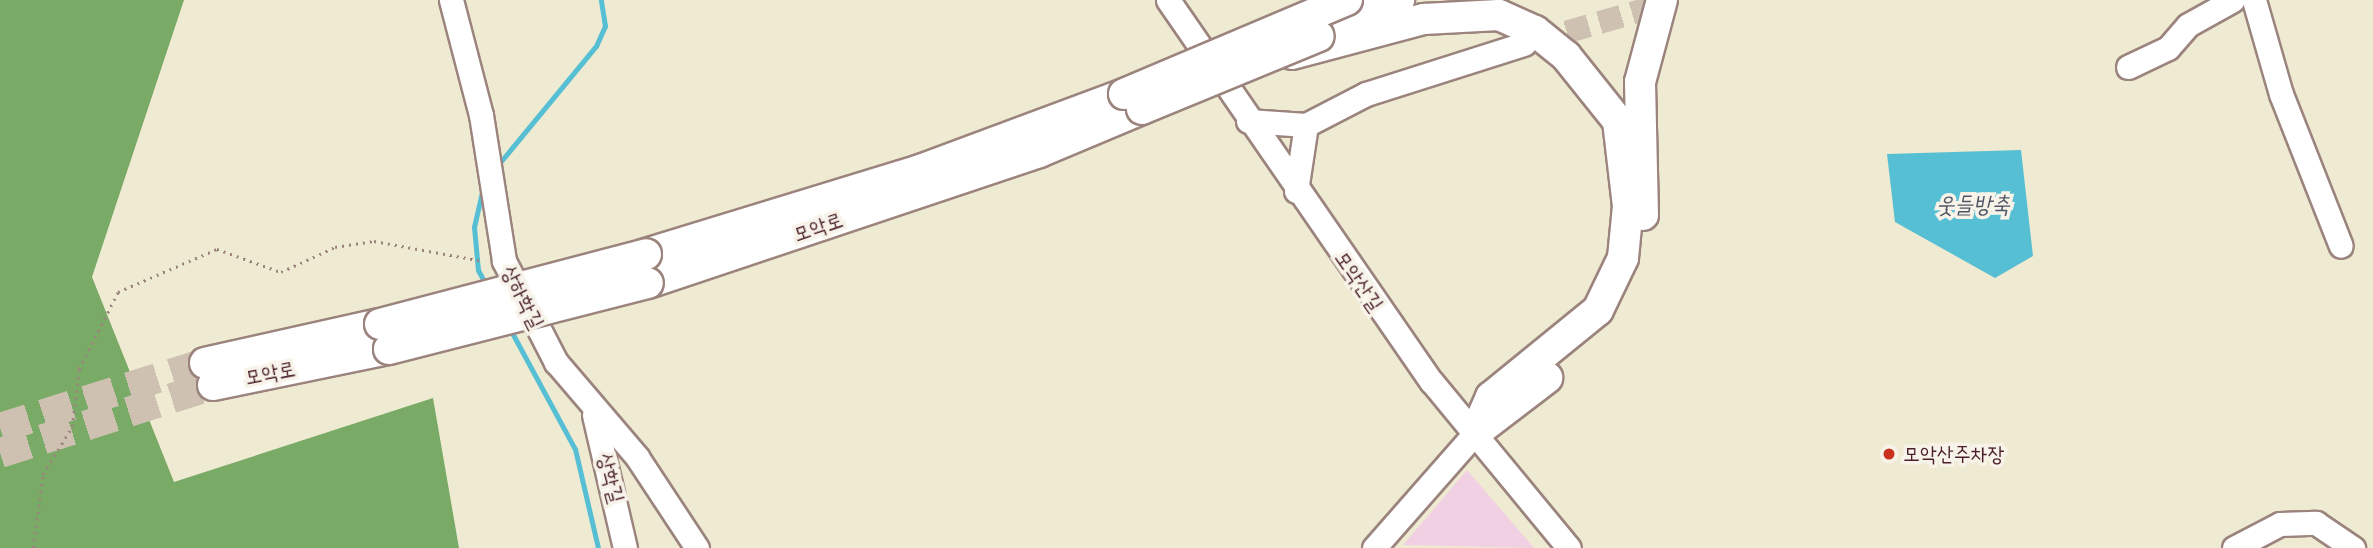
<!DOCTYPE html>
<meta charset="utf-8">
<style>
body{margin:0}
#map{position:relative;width:2373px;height:548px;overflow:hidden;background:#efead2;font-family:"Patrick Hand","Poor Story",sans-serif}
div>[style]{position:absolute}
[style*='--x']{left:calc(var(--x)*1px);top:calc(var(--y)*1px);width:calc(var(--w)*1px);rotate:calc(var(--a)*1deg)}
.built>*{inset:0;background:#f1d0e3}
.forest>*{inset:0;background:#79aa66}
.water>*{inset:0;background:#57bfd4}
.stream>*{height:5px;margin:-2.5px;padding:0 2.5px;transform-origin:2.5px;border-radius:2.5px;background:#57bfd4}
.minor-tunnel>*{height:23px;margin-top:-11.5px;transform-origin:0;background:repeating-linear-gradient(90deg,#cec1b1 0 23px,transparent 0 34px)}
.major-tunnel>*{height:30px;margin-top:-15px;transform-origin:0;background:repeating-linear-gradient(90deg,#cec1b1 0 30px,transparent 0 45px)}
.path>*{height:2.5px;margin-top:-1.25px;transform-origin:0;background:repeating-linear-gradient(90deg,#9c847e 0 2px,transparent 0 7px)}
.roads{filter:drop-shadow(2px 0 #9c847e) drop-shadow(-2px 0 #9c847e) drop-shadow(0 2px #9c847e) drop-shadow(0 -2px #9c847e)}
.minor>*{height:23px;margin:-11.5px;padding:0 11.5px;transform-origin:11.5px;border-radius:11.5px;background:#fff}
.major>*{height:30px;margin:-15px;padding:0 15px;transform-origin:15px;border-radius:15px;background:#fff}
.bridges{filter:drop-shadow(2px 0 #9c847e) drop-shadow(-2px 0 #9c847e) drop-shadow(0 2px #9c847e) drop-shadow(0 -2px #9c847e)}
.major-bridge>*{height:30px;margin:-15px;padding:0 15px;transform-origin:15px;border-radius:15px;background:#fff}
.dots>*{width:19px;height:19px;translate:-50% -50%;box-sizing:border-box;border:4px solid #f7f3e8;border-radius:50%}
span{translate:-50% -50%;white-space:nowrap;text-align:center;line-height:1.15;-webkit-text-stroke:7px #f7f3e8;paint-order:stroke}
.street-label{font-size:21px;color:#4a1f2b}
.poi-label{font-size:21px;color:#4a1f2b}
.left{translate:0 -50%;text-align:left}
.water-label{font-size:23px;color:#4f5766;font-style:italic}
</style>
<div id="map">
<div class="built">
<i style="clip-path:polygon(1467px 470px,1534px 548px,1403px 545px)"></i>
</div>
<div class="forest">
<i style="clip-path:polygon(0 0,184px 0,92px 277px,174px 482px,433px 398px,459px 548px,0 548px)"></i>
</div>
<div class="water">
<i style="clip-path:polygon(2021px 150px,2033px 256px,1995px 278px,1895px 222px,1887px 154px)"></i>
</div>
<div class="stream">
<i style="--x:497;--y:166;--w:156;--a:-50.5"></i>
<i style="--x:596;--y:46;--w:22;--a:-66"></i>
<i style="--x:605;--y:26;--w:26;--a:-99"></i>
<i style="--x:484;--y:183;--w:45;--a:102.8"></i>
<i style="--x:474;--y:227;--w:43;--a:84.7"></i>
<i style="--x:478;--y:270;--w:19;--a:62"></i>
<i style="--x:510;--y:329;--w:136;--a:61.6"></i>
<i style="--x:575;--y:449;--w:102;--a:76.9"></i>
</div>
<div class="minor-tunnel">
<i style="--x:1534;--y:41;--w:145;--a:-16.1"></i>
</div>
<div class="major-tunnel">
<i style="--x:0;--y:428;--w:215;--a:-17.6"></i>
<i style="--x:0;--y:453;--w:224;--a:-17.7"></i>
</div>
<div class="path">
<i style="--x:33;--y:548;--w:75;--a:-82.3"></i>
<i style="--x:43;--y:474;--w:55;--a:-58.3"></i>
<i style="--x:72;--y:427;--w:58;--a:-83.1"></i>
<i style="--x:79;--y:369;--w:86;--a:-63.1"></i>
<i style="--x:118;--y:292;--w:108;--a:-23.5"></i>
<i style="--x:217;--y:249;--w:68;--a:19.8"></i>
<i style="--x:281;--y:272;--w:60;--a:-24.8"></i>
<i style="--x:335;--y:247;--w:39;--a:-9"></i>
<i style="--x:374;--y:241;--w:111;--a:10.4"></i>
</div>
<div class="roads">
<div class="minor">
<i style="--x:451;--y:0;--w:119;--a:75.4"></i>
<i style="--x:481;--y:115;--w:148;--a:81"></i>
<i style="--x:504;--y:261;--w:114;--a:62.8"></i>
<i style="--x:556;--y:362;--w:125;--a:49.5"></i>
<i style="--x:637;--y:457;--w:109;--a:56.6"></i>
<i style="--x:1168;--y:0;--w:464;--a:55.4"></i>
<i style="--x:1432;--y:382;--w:215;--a:50.5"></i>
<i style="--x:2254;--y:0;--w:98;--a:74"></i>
<i style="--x:2281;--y:94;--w:163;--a:68.5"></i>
<i style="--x:2128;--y:67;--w:44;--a:-25.4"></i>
<i style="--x:2168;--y:48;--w:30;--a:-49"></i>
<i style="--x:2188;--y:25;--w:51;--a:-29.1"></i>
<i style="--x:1248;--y:121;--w:58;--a:3.9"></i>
<i style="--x:1306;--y:125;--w:68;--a:-27.3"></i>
<i style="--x:1366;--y:94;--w:166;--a:-17.6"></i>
<i style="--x:1296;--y:191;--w:67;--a:-81.4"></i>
<i style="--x:594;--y:415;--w:137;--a:76.9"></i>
<i style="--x:1374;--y:548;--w:153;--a:-48.7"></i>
<i style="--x:2234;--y:548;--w:52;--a:-27.6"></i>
<i style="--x:2280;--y:524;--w:36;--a:-2"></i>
<i style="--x:2316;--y:523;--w:45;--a:34"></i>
</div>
<div class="major">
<i style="--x:1338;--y:27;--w:67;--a:-23.9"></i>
<i style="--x:1292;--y:54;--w:137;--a:-14.9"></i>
<i style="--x:1424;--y:19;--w:75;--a:-3.1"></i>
<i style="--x:1499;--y:15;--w:39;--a:24"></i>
<i style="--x:1535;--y:31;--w:40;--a:39"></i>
<i style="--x:1566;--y:56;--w:83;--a:51.3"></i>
<i style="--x:1618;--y:121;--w:86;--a:83.3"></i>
<i style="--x:1628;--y:206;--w:52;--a:95.5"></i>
<i style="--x:1623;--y:258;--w:58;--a:115.7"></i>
<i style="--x:1598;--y:310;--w:138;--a:140.9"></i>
<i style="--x:1491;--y:397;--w:39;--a:114"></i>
<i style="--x:1643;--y:215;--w:133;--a:-91.3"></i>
<i style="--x:1640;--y:82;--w:85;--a:-75"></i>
<i style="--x:646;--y:254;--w:287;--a:-17"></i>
<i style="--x:920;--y:170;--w:218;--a:-20.4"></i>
<i style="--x:648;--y:283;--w:412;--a:-18.5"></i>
<i style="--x:1039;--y:152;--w:112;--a:-22.7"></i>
<i style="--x:205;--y:363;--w:179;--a:-12.6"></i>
<i style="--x:213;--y:385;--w:180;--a:-11.6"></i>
<i style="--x:1475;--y:433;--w:91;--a:-37.4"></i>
</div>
</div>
<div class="bridges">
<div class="major-bridge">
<i style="--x:1124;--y:94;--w:242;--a:-22.9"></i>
<i style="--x:1142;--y:109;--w:191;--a:-22.4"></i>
<i style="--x:380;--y:324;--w:275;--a:-14.7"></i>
<i style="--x:389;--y:349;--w:267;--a:-14.3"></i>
</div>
</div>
<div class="dots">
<i style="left:1889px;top:454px;background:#c8321e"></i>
</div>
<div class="street-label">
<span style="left:818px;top:227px;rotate:-19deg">모악로</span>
<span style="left:1359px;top:281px;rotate:55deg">모악산길</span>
<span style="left:523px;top:297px;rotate:63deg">상하학길</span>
<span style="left:270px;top:373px;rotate:-11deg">모악로</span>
<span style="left:611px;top:478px;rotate:75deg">상학길</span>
</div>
<div class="poi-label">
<span class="left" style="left:1903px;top:454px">모악산주차장</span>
</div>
<div class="water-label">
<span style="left:1973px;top:204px">웃들방축</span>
</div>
</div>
